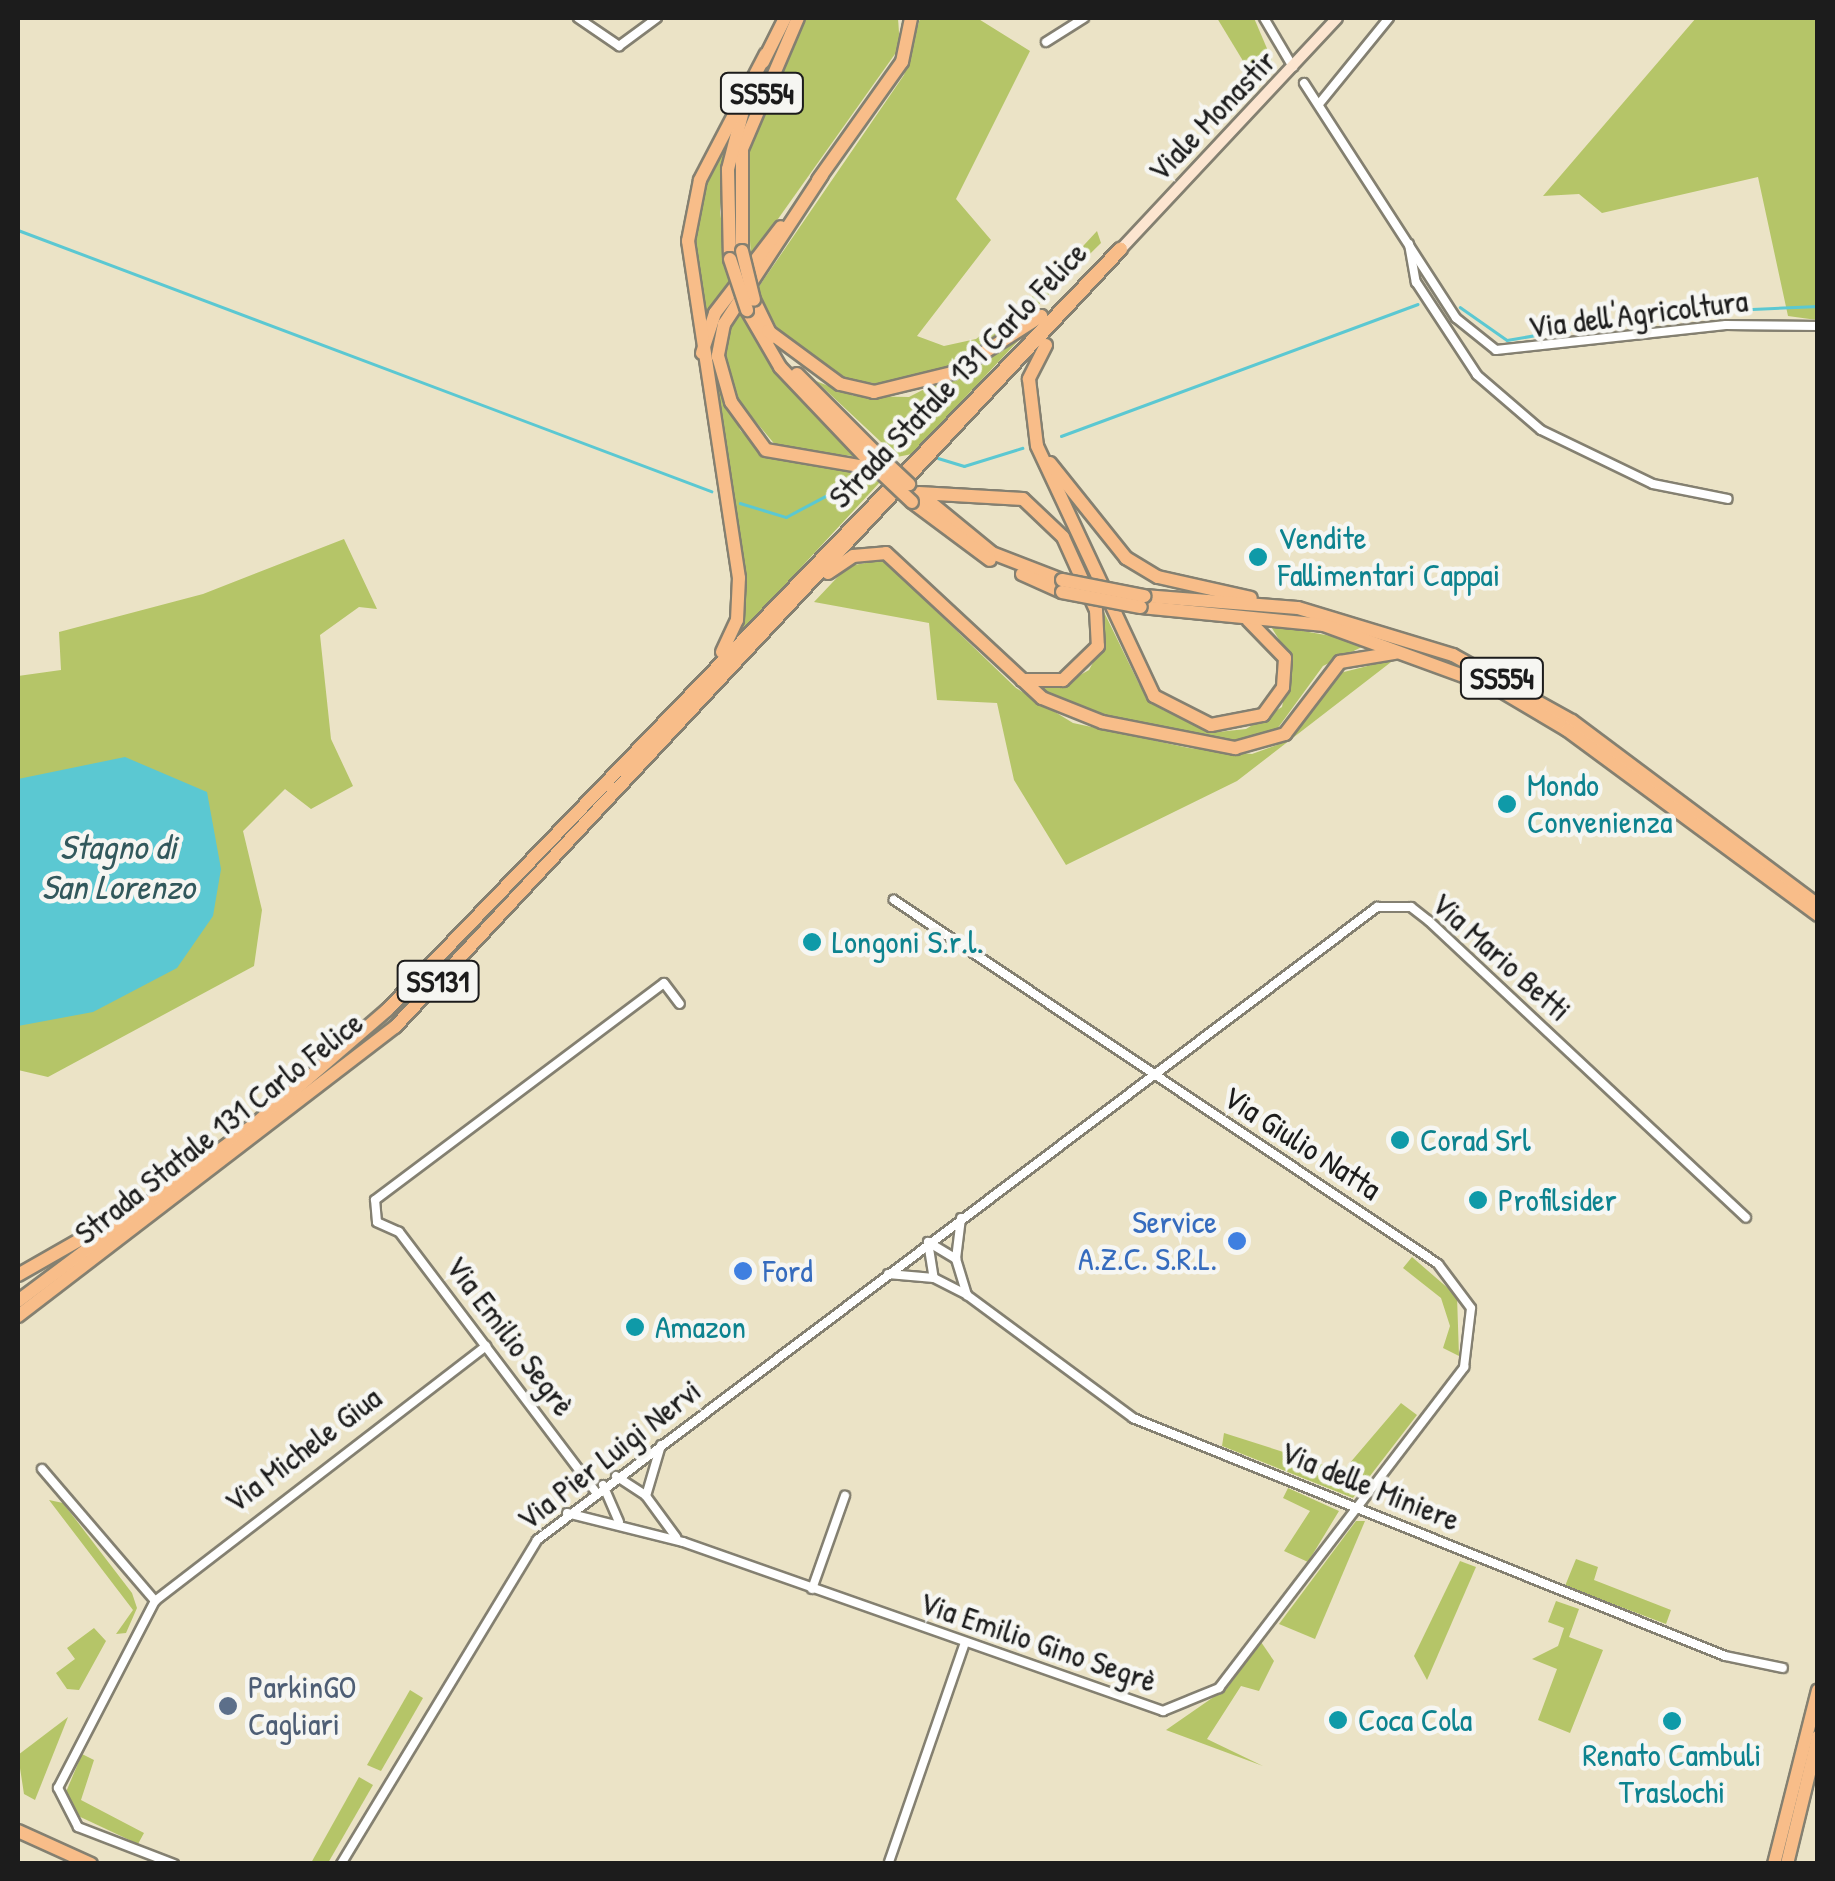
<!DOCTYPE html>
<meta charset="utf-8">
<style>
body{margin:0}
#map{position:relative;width:1835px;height:1881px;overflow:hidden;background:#ebe3c6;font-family:"Patrick Hand",sans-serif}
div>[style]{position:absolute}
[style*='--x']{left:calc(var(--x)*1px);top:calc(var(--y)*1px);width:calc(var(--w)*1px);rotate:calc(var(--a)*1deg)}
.green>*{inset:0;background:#b5c568}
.water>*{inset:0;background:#5bc8d2}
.stream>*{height:2.5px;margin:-1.25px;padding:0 1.25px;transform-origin:1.25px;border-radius:1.25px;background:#5bc8d2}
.roads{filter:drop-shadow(2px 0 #848071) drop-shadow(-2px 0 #848071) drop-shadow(0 2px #848071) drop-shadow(0 -2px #848071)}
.street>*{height:8px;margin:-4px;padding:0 4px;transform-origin:4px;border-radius:4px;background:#fff}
.secondary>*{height:10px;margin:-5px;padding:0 5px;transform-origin:5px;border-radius:5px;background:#fce5d0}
.highway>*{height:12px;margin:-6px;padding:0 6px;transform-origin:6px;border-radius:6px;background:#f8bd89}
.bridges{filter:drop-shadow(2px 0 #848071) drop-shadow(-2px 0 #848071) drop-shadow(0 2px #848071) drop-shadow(0 -2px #848071)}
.highway-bridge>*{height:12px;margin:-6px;padding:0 6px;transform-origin:6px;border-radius:6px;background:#f8bd89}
.dots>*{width:28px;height:28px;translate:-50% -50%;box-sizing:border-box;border:5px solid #f6f6f2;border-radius:50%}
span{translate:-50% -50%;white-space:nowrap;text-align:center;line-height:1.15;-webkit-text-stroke:9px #f6f6f2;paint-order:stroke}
.shield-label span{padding:2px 8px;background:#f6f6f2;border:2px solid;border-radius:8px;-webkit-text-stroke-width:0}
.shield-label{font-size:30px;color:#1c1c1c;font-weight:700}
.street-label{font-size:32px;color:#1c1c1c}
.culture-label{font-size:32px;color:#0d838f}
.left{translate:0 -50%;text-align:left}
.shop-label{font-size:32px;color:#366cbe}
.right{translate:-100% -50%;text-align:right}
.service-label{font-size:32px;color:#4e5e75}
.water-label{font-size:35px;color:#32585c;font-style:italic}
.frame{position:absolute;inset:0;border:20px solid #1c1c1c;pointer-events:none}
</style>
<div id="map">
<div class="green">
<i style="clip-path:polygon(806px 18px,898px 18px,900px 47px,751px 257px,745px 159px)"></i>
<i style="clip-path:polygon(920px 18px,977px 18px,1030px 51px,956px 199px,991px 240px,917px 336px,944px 346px,976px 339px,1046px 286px,1097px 231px,1101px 243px,1022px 321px,946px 371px,899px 386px,839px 379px,780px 333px,765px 306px,748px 324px,768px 360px,860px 457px,777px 447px,732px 393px,723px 339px,904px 75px)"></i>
<i style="clip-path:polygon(1217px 18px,1254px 18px,1274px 65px,1257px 84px)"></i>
<i style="clip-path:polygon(1696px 18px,1817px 18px,1817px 320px,1788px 316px,1758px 177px,1602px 213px,1579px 194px,1543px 196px)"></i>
<i style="clip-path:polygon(728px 138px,720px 211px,730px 284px,704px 328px,693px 245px,704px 187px)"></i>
<i style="clip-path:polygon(732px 302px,714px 357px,740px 430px,766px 457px,857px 468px,880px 482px,736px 638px,743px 618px,708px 355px)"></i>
<i style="clip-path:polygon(1018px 341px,912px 454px,897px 457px,816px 381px,854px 396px,909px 397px)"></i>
<i style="clip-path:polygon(344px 539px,377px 609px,359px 607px,320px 635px,331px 739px,353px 786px,311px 809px,285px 789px,243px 831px,262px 910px,254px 966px,48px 1077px,18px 1070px,18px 676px,61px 670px,59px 632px,203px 594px)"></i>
<i style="clip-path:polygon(883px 560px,1016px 688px,1073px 723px,1189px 748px,1252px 754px,1277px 745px,1336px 674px,1395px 659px,1237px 781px,1066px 865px,1014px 780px,997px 703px,937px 700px,929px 623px,814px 602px,848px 566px)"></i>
<i style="clip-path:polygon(1103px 610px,1139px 684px,1163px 710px,1218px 732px,1246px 729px,1282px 707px,1291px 659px,1270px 625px,1370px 643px,1323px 666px,1272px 736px,1232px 744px,1100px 717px,1035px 687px,1057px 688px,1089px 670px,1104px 642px)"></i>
<i style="clip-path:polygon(1412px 1257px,1457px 1296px,1459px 1356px,1443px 1348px,1450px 1326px,1441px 1298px,1403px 1268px)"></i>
<i style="clip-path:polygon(1401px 1403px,1417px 1415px,1353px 1498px,1222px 1446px,1224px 1433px,1343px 1471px)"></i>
<i style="clip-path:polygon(1288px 1488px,1339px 1511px,1308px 1562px,1284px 1551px,1310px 1511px,1283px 1498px)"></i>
<i style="clip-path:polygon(49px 1500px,63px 1503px,132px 1593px,137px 1608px,126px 1633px,116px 1634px,133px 1610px)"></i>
<i style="clip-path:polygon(1356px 1521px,1365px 1521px,1315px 1639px,1279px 1624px)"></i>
<i style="clip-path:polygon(1576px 1559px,1598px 1567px,1594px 1580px,1671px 1610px,1666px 1624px,1565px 1586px)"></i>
<i style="clip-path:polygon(1460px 1561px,1476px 1567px,1427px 1680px,1414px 1656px)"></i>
<i style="clip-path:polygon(1556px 1601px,1579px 1609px,1569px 1637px,1603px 1650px,1570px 1733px,1538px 1720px,1557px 1669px,1532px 1659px,1558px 1646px,1564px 1628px,1548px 1622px)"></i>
<i style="clip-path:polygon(94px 1628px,106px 1641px,79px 1690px,67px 1689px,56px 1673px,75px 1659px,67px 1648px)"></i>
<i style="clip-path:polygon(1261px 1642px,1274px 1661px,1259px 1691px,1241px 1686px,1207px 1739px,1263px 1766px,1166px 1730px,1228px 1687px)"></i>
<i style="clip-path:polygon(410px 1690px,423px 1698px,381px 1771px,367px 1765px)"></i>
<i style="clip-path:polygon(68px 1717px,35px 1800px,24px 1794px,18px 1755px)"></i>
<i style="clip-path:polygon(82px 1754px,94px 1760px,81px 1800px,144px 1833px,138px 1844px,74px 1814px,66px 1792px)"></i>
<i style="clip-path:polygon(359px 1777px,373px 1785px,328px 1863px,311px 1863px)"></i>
</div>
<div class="water">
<i style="clip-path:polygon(125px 757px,207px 792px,221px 869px,213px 916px,177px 968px,93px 1012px,18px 1026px,18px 779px)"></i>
</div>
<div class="stream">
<i style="--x:18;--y:230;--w:741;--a:20.64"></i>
<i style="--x:1460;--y:307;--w:57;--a:35.1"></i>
<i style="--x:1507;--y:340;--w:159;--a:-9.8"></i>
<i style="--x:1664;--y:313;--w:154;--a:-2.6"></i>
<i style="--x:1061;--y:436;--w:380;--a:-20.3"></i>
<i style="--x:938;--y:458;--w:27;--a:17"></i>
<i style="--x:964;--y:466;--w:61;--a:-17.2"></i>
<i style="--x:740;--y:503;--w:48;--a:16.9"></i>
<i style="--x:786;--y:517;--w:53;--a:-28"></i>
</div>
<div class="roads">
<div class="street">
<i style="--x:578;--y:18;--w:50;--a:34.3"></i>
<i style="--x:619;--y:46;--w:47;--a:-36.4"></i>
<i style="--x:1264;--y:18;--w:57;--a:59.4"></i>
<i style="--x:1046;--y:42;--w:45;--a:-32.3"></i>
<i style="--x:1304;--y:83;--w:280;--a:57.1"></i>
<i style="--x:1456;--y:318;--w:51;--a:38.7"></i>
<i style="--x:1496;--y:350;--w:231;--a:-6.2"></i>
<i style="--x:1726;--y:325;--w:92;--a:0.6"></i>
<i style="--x:1319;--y:104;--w:111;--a:-50.9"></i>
<i style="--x:1409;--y:244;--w:39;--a:80"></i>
<i style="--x:1416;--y:282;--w:111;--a:56.7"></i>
<i style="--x:1477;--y:375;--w:84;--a:40.7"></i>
<i style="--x:1541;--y:430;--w:124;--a:25.7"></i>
<i style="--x:1653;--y:484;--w:76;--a:11.3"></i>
<i style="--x:961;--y:1218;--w:41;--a:97"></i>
<i style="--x:956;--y:1259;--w:38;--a:73"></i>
<i style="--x:928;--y:1242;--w:36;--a:81"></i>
<i style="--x:928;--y:1242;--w:33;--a:31"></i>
<i style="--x:888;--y:1274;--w:46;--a:5"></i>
<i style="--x:934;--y:1278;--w:37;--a:27"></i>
<i style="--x:967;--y:1295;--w:207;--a:36.5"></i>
<i style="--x:1133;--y:1418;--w:638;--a:21.9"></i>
<i style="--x:1725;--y:1656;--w:59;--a:11.7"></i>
<i style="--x:661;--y:1445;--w:53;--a:106.4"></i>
<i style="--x:646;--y:1496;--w:51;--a:53.8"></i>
<i style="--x:42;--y:1469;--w:174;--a:49.4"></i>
<i style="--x:616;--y:1476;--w:35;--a:33"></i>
<i style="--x:603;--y:1485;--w:40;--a:66.6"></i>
<i style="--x:595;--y:1491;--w:325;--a:-127.1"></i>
<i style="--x:399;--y:1232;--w:24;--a:-156"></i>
<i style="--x:377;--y:1222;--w:22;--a:-95"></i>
<i style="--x:375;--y:1200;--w:361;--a:-36.9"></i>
<i style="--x:664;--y:983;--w:26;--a:53"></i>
<i style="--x:567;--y:1513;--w:120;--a:14"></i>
<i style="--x:683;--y:1542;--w:509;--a:19.4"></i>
<i style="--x:1163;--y:1711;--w:61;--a:-22.3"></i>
<i style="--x:1219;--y:1688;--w:404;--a:-52.6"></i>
<i style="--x:1464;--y:1367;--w:59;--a:-83.2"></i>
<i style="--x:1471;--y:1308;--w:55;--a:-126.9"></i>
<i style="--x:1438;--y:1264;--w:655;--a:-146.21"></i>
<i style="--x:812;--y:1589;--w:99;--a:-70.5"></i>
<i style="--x:889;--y:1862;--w:230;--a:-70.9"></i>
<i style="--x:174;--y:1864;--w:103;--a:-158.9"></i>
<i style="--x:78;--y:1827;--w:44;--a:-117.1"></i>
<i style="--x:58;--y:1788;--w:211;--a:-62.6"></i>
<i style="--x:155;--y:1601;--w:418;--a:-37.6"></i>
<i style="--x:341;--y:1864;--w:379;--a:-58.8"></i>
<i style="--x:537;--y:1540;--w:1052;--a:-37"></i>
<i style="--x:1377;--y:907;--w:34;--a:0"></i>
<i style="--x:1411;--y:907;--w:23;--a:38"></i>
<i style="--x:1429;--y:921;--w:434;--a:43.1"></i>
</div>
<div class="secondary">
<i style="--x:1121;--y:249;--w:316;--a:-46.9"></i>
</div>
<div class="highway">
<i style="--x:763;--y:62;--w:49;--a:-63.4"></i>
<i style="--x:822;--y:175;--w:178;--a:123.3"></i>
<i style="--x:724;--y:324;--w:33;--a:101"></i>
<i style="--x:718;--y:356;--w:48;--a:74.2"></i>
<i style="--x:731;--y:402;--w:59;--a:53.9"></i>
<i style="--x:766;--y:450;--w:113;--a:9.7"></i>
<i style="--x:818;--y:180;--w:145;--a:-54.6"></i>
<i style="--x:902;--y:62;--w:45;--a:-78.4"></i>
<i style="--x:742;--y:251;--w:102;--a:-90"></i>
<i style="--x:742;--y:149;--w:142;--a:-66.9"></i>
<i style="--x:730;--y:259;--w:90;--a:-91.3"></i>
<i style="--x:728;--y:169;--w:72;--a:-75.6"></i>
<i style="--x:754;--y:300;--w:41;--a:64.1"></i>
<i style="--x:747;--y:310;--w:66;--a:59.9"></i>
<i style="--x:780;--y:367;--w:138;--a:46.5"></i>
<i style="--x:768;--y:331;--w:89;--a:36.4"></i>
<i style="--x:840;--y:384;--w:35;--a:13"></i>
<i style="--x:874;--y:392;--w:80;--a:-13.7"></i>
<i style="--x:952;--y:373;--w:106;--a:-32.6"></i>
<i style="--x:1046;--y:345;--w:38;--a:117"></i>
<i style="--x:1029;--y:379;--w:67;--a:83.2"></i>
<i style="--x:1037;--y:446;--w:276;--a:64.9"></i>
<i style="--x:1154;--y:696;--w:64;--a:27"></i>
<i style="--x:1211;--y:725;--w:53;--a:-10.9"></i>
<i style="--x:1263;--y:715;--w:34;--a:-54"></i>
<i style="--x:1283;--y:687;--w:29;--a:-86"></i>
<i style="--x:1285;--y:658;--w:53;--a:-134.2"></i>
<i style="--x:702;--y:353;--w:42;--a:-72"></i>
<i style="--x:715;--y:313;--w:108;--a:-52.5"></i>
<i style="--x:797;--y:374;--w:117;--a:45"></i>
<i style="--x:1050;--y:463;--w:122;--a:51.3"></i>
<i style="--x:1126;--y:558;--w:37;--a:31"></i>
<i style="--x:1158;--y:577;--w:95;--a:12.7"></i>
<i style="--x:919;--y:493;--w:104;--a:3.3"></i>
<i style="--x:1023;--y:499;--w:55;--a:43.5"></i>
<i style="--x:1063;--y:537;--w:80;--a:65.7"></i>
<i style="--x:1096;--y:610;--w:36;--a:87"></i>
<i style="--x:1098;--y:646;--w:49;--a:135.8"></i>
<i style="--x:1063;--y:680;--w:41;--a:180"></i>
<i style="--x:920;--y:494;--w:93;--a:39.3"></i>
<i style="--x:992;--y:553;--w:75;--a:21.1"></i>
<i style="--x:912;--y:502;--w:97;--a:36.6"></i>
<i style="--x:828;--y:573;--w:30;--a:-34"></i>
<i style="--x:853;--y:556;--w:33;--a:-5"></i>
<i style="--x:886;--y:553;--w:213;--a:42.9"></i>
<i style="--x:1042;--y:698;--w:65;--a:21.8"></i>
<i style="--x:1102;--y:722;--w:136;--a:11.1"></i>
<i style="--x:1235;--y:748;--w:52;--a:-15.6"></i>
<i style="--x:1285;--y:734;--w:91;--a:-52.6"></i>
<i style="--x:1340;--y:662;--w:56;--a:-9.3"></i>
<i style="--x:1022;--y:574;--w:44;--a:24.2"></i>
<i style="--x:1144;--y:596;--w:154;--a:4.5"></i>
<i style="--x:1298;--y:608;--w:162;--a:16.9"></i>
<i style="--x:1453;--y:655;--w:136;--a:29"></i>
<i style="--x:1572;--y:721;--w:307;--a:36.8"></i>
<i style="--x:1141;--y:607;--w:184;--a:5.6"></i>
<i style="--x:1324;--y:625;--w:183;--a:20.1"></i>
<i style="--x:1496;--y:688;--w:82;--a:30.6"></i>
<i style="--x:1567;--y:730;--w:312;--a:36.4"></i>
<i style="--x:722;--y:652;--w:35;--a:-65"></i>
<i style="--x:737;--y:620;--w:42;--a:-87.3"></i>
<i style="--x:739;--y:578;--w:341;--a:-98.6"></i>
<i style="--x:688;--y:241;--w:62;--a:-78.9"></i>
<i style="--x:700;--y:180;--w:142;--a:-62.4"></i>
<i style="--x:18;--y:1275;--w:123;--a:-29.7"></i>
<i style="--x:18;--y:1301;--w:296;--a:-36.8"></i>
<i style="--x:255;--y:1124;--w:174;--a:-40.8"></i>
<i style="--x:387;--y:1010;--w:1057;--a:-46.07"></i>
<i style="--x:18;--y:1316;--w:475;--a:-37.5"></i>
<i style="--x:395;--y:1027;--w:1064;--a:-46.98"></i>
<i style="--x:18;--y:1831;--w:80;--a:24.3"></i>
<i style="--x:1774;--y:1864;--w:179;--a:-75.8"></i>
<i style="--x:1787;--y:1864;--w:131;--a:-76.3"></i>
</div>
</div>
<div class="bridges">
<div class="highway-bridge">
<i style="--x:742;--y:251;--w:50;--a:76.2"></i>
<i style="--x:730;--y:259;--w:54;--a:71.6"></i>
<i style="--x:880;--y:457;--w:40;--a:43"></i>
<i style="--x:877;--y:469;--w:48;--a:43.3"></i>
<i style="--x:1062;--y:580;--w:84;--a:11"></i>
<i style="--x:1062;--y:592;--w:80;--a:10.8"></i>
</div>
</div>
<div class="dots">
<i style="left:1258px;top:557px;background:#0f9aa8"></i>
<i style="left:1507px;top:804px;background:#0f9aa8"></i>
<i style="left:812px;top:942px;background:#0f9aa8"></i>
<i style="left:1400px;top:1140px;background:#0f9aa8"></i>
<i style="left:1478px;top:1200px;background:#0f9aa8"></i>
<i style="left:1237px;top:1241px;background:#3f7fe0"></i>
<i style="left:743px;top:1271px;background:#3f7fe0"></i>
<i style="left:635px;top:1327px;background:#0f9aa8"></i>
<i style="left:228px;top:1706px;background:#5c6f8a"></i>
<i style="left:1338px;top:1720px;background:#0f9aa8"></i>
<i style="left:1672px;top:1721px;background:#0f9aa8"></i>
</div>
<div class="shield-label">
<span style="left:762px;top:93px">SS554</span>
<span style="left:1502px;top:678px">SS554</span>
<span style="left:438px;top:981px">SS131</span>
</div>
<div class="street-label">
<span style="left:1212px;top:116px;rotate:-46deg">Viale Monastir</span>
<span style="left:1638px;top:314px;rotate:-7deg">Via dell'Agricoltura</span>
<span style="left:958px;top:375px;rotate:-46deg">Strada Statale 131 Carlo Felice</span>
<span style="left:1501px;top:957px;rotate:42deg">Via Mario Betti</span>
<span style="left:219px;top:1128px;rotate:-38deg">Strada Statale 131 Carlo Felice</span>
<span style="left:1302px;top:1143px;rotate:33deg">Via Giulio Natta</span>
<span style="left:510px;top:1336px;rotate:53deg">Via Emilio Segrè</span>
<span style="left:303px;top:1450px;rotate:-37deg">Via Michele Giua</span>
<span style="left:609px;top:1455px;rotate:-38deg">Via Pier Luigi Nervi</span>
<span style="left:1370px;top:1486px;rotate:22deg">Via delle Miniere</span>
<span style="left:1038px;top:1642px;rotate:19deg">Via Emilio Gino Segrè</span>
</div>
<div class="culture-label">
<span class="left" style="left:1278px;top:557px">Vendite<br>Fallimentari Cappai</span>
<span class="left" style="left:1527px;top:804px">Mondo<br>Convenienza</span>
<span class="left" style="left:832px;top:942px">Longoni S.r.l.</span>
<span class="left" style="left:1420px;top:1140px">Corad Srl</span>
<span class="left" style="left:1498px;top:1200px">Profilsider</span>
<span class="left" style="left:655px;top:1327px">Amazon</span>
<span class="left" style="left:1358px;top:1720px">Coca Cola</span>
<span style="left:1672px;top:1774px">Renato Cambuli<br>Traslochi</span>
</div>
<div class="shop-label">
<span class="right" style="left:1217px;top:1241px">Service<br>A.Z.C. S.R.L.</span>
<span class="left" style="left:763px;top:1271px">Ford</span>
</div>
<div class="service-label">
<span class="left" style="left:248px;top:1706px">ParkinGO<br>Cagliari</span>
</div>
<div class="water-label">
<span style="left:118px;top:867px">Stagno di<br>San Lorenzo</span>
</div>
<div class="frame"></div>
</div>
